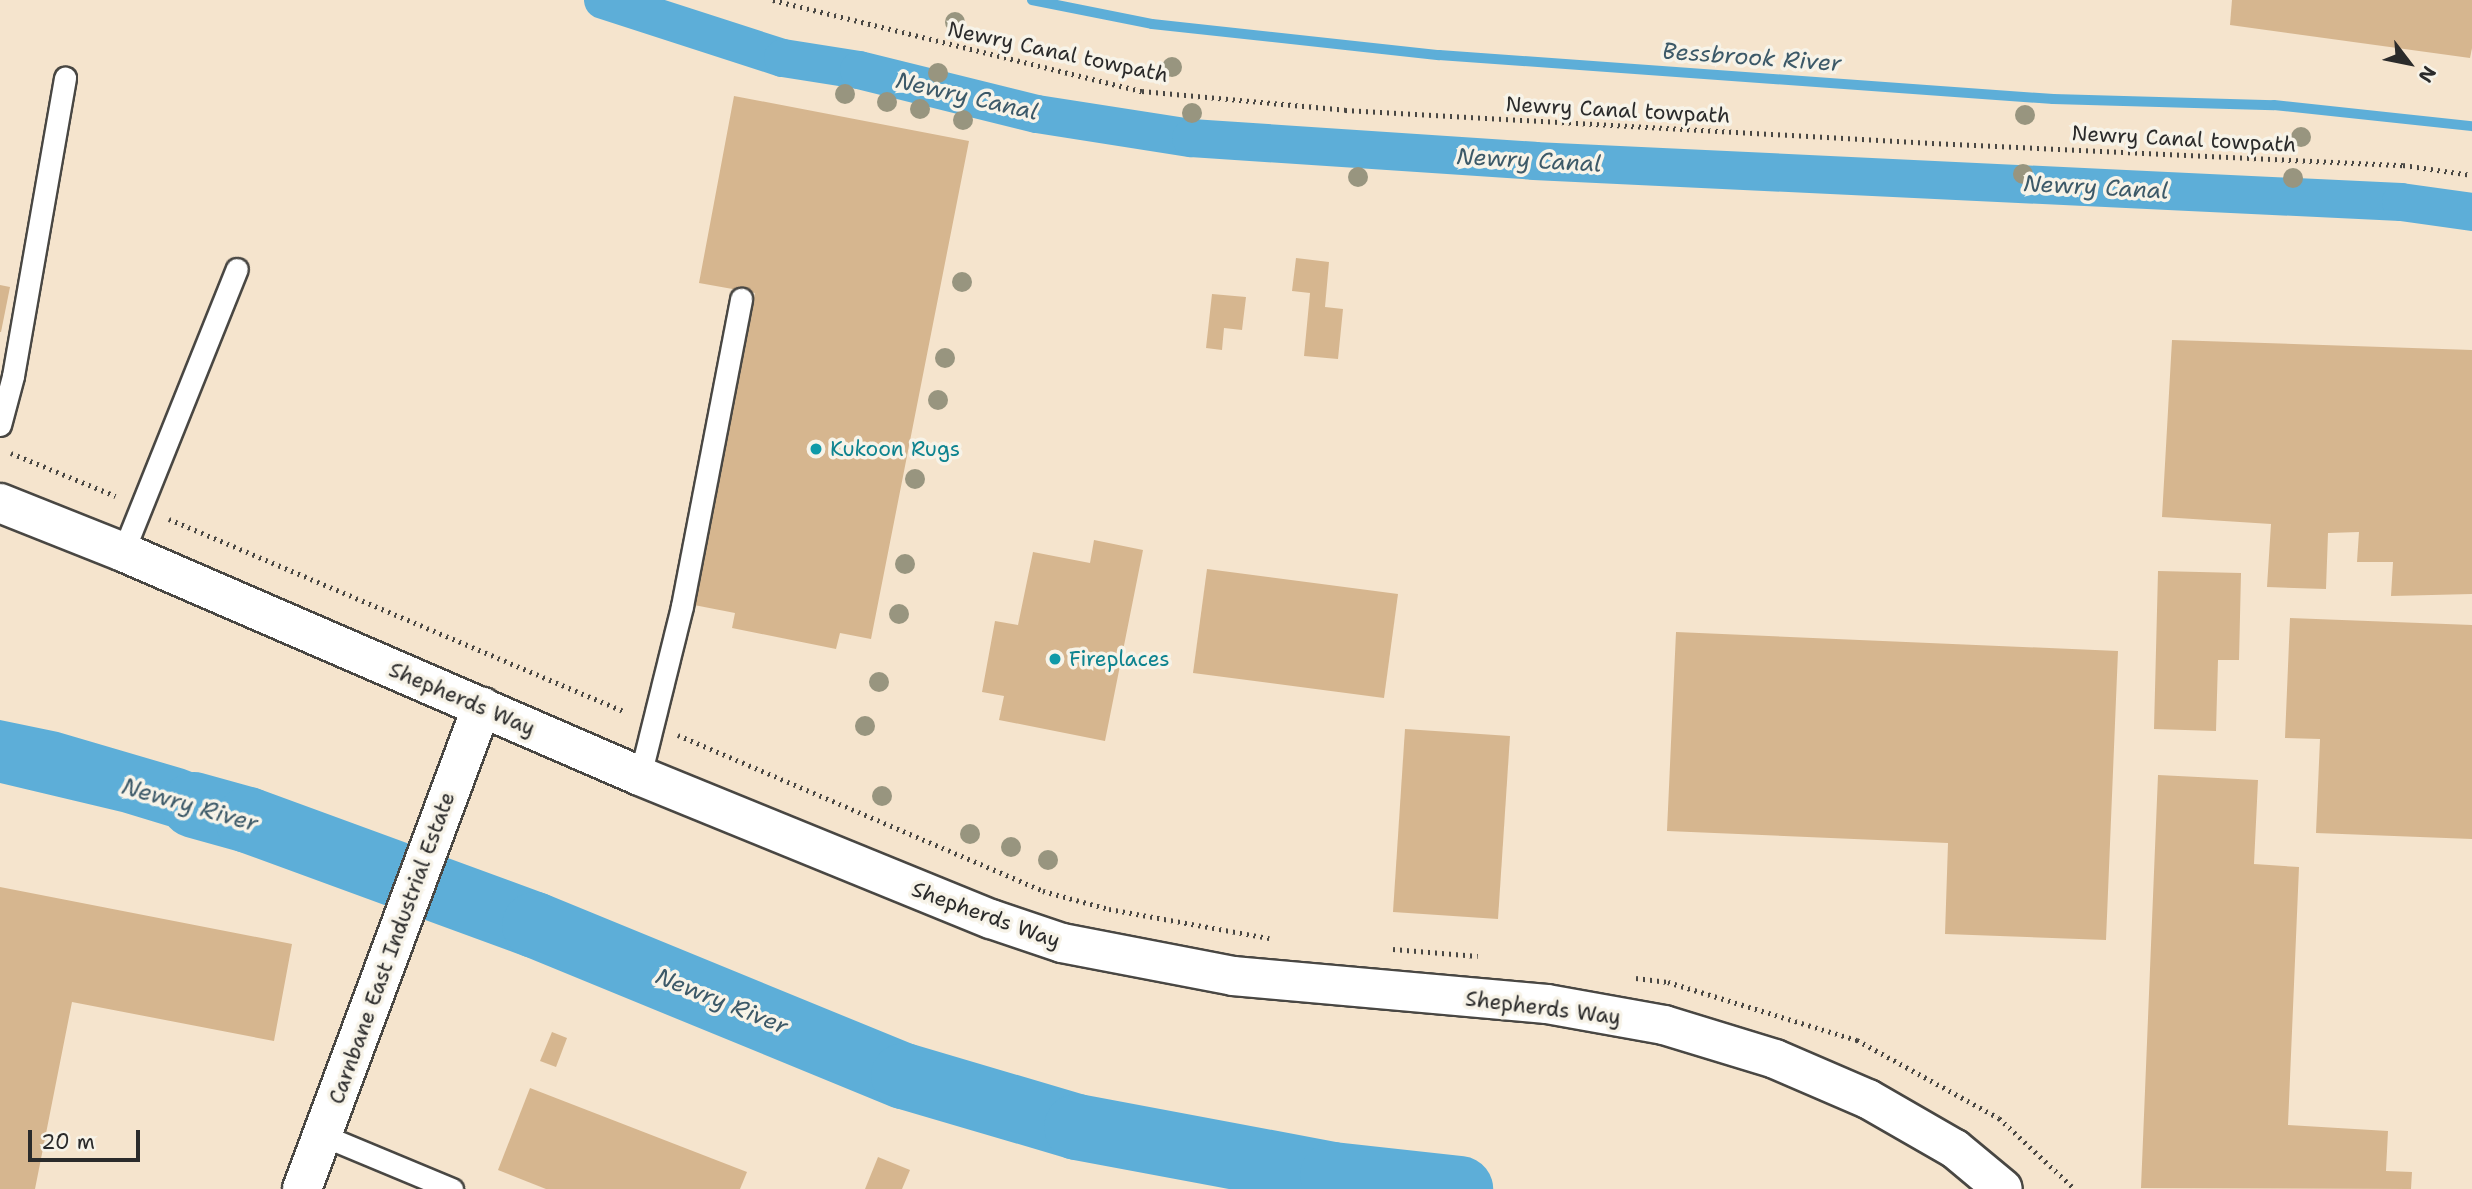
<!DOCTYPE html>
<style>
body{margin:0}
#map{position:relative;width:2472px;height:1189px;overflow:hidden;background:#f5e4cd;font-family:"Shantell Sans",sans-serif}
div>[style]{position:absolute}
[style*='--x']{left:calc(var(--x)*1px);top:calc(var(--y)*1px);width:calc(var(--w)*1px);rotate:calc(var(--a)*1deg)}
.water>*{inset:0;background:#5daed8}
.stream>*{height:10px;margin:-5px;padding:0 5px;transform-origin:5px;border-radius:5px;background:#5daed8}
.canal>*{height:38px;margin:-19px;padding:0 19px;transform-origin:19px;border-radius:19px;background:#5daed8}
.river>*{height:66px;margin:-33px;padding:0 33px;transform-origin:33px;border-radius:33px;background:#5daed8}
.building>*{inset:0;background:#d6b68f}
.path>*{height:4.5px;margin-top:-2.25px;transform-origin:0;background:repeating-linear-gradient(90deg,#494743 0 2px,transparent 0 7px)}
.roads{filter:drop-shadow(2px 0 #494743) drop-shadow(-2px 0 #494743) drop-shadow(0 2px #494743) drop-shadow(0 -2px #494743)}
.lane>*{height:21px;margin:-10.5px;padding:0 10.5px;transform-origin:10.5px;border-radius:10.5px;background:#fff}
.street>*{height:38px;margin:-19px;padding:0 19px;transform-origin:19px;border-radius:19px;background:#fff}
.trees>*{width:20px;height:20px;margin:-10px;border-radius:50%;background:#98957f}
.dots>*{width:19px;height:19px;translate:-50% -50%;box-sizing:border-box;border:4px solid #f7f3e8;border-radius:50%}
span{translate:-50% -50%;white-space:nowrap;text-align:center;line-height:1.15;-webkit-text-stroke:7px #f7f3e8;paint-order:stroke}
.street-label{font-size:21px;color:#2b2b2b}
.culture-label{font-size:21px;color:#0d838f}
.left{translate:0 -50%;text-align:left}
.water-label{font-size:23px;color:#3c5968;font-style:italic}
.north{position:absolute;left:2374px;top:28px;width:70px;height:70px;-webkit-text-stroke:5px #f7f3e8;paint-order:stroke;rotate:122deg;font-size:19px;font-weight:700;line-height:28px;text-align:center;color:#2b2b2b}
.north::after{content:'';display:block;margin:auto;width:24px;height:32px;background:#2b2b2b;clip-path:polygon(50% 0,100% 100%,50% 72%,0 100%)}
.scale{position:absolute;left:28px;top:1130px;width:112px;height:32px;box-sizing:border-box;border:4px solid #2b2b2b;border-top:0;padding-left:9px;font-size:21px;line-height:24px;white-space:nowrap;color:#2b2b2b;-webkit-text-stroke:5px #f7f3e8;paint-order:stroke}
</style>
<div id="map">
<div class="water">
<i style="clip-path:polygon(0 720px,58px 732px,184px 769px,285px 808px,280px 860px,122px 812px,0 783px)"></i>
</div>
<div class="stream">
<i style="--x:1032;--y:0;--w:122;--a:11.3"></i>
<i style="--x:1152;--y:24;--w:289;--a:6.2"></i>
<i style="--x:1439;--y:55;--w:616;--a:4.1"></i>
<i style="--x:2053;--y:99;--w:221;--a:1.6"></i>
<i style="--x:2274;--y:105;--w:199;--a:6.1"></i>
</div>
<div class="canal">
<i style="--x:603;--y:0;--w:189;--a:17.9"></i>
<i style="--x:783;--y:58;--w:77;--a:9"></i>
<i style="--x:859;--y:70;--w:183;--a:13.9"></i>
<i style="--x:1037;--y:114;--w:156;--a:8.9"></i>
<i style="--x:1191;--y:138;--w:344;--a:3.8"></i>
<i style="--x:1534;--y:161;--w:868;--a:2.71"></i>
<i style="--x:2401;--y:202;--w:72;--a:8"></i>
</div>
<div class="river">
<i style="--x:194;--y:805;--w:56;--a:15.5"></i>
<i style="--x:248;--y:820;--w:306;--a:20.1"></i>
<i style="--x:535;--y:925;--w:399;--a:22.3"></i>
<i style="--x:904;--y:1076;--w:180;--a:16.4"></i>
<i style="--x:1077;--y:1127;--w:260;--a:10.6"></i>
<i style="--x:1333;--y:1175;--w:128;--a:6.3"></i>
</div>
<div class="building">
<i style="clip-path:polygon(2232px 0,2472px 0,2472px 48px,2470px 58px,2230px 25px)"></i>
<i style="clip-path:polygon(734px 96px,969px 141px,871px 639px,840px 633px,836px 649px,732px 628px,735px 613px,694px 605px,755px 293px,699px 283px)"></i>
<i style="clip-path:polygon(1296px 258px,1329px 262px,1325px 307px,1343px 309px,1338px 359px,1304px 356px,1310px 293px,1292px 291px)"></i>
<i style="clip-path:polygon(0 285px,10px 287px,1px 332px,0 332px)"></i>
<i style="clip-path:polygon(1212px 294px,1246px 297px,1242px 330px,1224px 328px,1222px 350px,1206px 348px)"></i>
<i style="clip-path:polygon(2172px 340px,2472px 350px,2472px 594px,2391px 596px,2393px 562px,2357px 562px,2359px 532px,2328px 533px,2326px 589px,2267px 587px,2271px 524px,2162px 517px)"></i>
<i style="clip-path:polygon(1094px 540px,1143px 550px,1105px 741px,999px 720px,1004px 696px,982px 692px,995px 621px,1018px 625px,1033px 552px,1090px 563px)"></i>
<i style="clip-path:polygon(1207px 569px,1398px 594px,1384px 698px,1193px 673px)"></i>
<i style="clip-path:polygon(2158px 571px,2241px 573px,2239px 660px,2218px 660px,2216px 731px,2154px 729px)"></i>
<i style="clip-path:polygon(2290px 618px,2472px 625px,2472px 839px,2316px 833px,2320px 739px,2285px 738px)"></i>
<i style="clip-path:polygon(1676px 632px,2118px 651px,2106px 940px,1945px 934px,1948px 843px,1667px 831px)"></i>
<i style="clip-path:polygon(1405px 729px,1510px 736px,1498px 919px,1393px 912px)"></i>
<i style="clip-path:polygon(2158px 775px,2258px 780px,2254px 864px,2299px 867px,2288px 1125px,2388px 1131px,2386px 1171px,2412px 1172px,2411px 1189px,2141px 1188px)"></i>
<i style="clip-path:polygon(0 887px,292px 944px,274px 1041px,72px 1002px,35px 1189px,0 1189px)"></i>
<i style="clip-path:polygon(552px 1032px,567px 1038px,556px 1067px,540px 1061px)"></i>
<i style="clip-path:polygon(530px 1088px,747px 1172px,740px 1189px,546px 1189px,498px 1170px)"></i>
<i style="clip-path:polygon(878px 1157px,910px 1170px,902px 1189px,865px 1189px)"></i>
</div>
<div class="path">
<i style="--x:773;--y:0;--w:380;--a:13.9"></i>
<i style="--x:1142;--y:91;--w:204;--a:5.3"></i>
<i style="--x:1345;--y:110;--w:588;--a:3.22"></i>
<i style="--x:1932;--y:143;--w:472;--a:2.7"></i>
<i style="--x:2403;--y:165;--w:70;--a:8.2"></i>
<i style="--x:11;--y:453;--w:113;--a:22.3"></i>
<i style="--x:169;--y:519;--w:495;--a:22.9"></i>
<i style="--x:678;--y:735;--w:397;--a:23.1"></i>
<i style="--x:1043;--y:891;--w:68;--a:15.3"></i>
<i style="--x:1109;--y:909;--w:163;--a:10.3"></i>
<i style="--x:1393;--y:949;--w:85;--a:4.7"></i>
<i style="--x:1636;--y:978;--w:32;--a:7"></i>
<i style="--x:1668;--y:982;--w:198;--a:17.1"></i>
<i style="--x:1857;--y:1040;--w:162;--a:28.8"></i>
<i style="--x:1999;--y:1118;--w:104;--a:43.1"></i>
</div>
<div class="roads">
<div class="lane">
<i style="--x:0;--y:425;--w:51;--a:-75.1"></i>
<i style="--x:13;--y:376;--w:303;--a:-80.1"></i>
<i style="--x:123;--y:552;--w:305;--a:-68.1"></i>
<i style="--x:640;--y:776;--w:175;--a:-76.1"></i>
<i style="--x:682;--y:606;--w:313;--a:-79.1"></i>
<i style="--x:322;--y:1135;--w:141;--a:22.6"></i>
</div>
<div class="street">
<i style="--x:0;--y:503;--w:132;--a:21.7"></i>
<i style="--x:123;--y:552;--w:563;--a:23.43"></i>
<i style="--x:640;--y:776;--w:379;--a:22.2"></i>
<i style="--x:991;--y:919;--w:75;--a:18.7"></i>
<i style="--x:1062;--y:943;--w:174;--a:10.9"></i>
<i style="--x:1233;--y:976;--w:315;--a:5.1"></i>
<i style="--x:1547;--y:1004;--w:119;--a:10.2"></i>
<i style="--x:1664;--y:1025;--w:116;--a:17"></i>
<i style="--x:1775;--y:1059;--w:101;--a:23.3"></i>
<i style="--x:1868;--y:1099;--w:100;--a:29.9"></i>
<i style="--x:1955;--y:1149;--w:62;--a:39.8"></i>
<i style="--x:302;--y:1189;--w:515;--a:-69.56"></i>
</div>
</div>
<div class="trees">
<i style="left:955px;top:22px"></i>
<i style="left:1172px;top:67px"></i>
<i style="left:938px;top:73px"></i>
<i style="left:845px;top:94px"></i>
<i style="left:887px;top:102px"></i>
<i style="left:920px;top:109px"></i>
<i style="left:1192px;top:113px"></i>
<i style="left:2025px;top:115px"></i>
<i style="left:963px;top:120px"></i>
<i style="left:2301px;top:137px"></i>
<i style="left:2023px;top:174px"></i>
<i style="left:1358px;top:177px"></i>
<i style="left:2293px;top:178px"></i>
<i style="left:962px;top:282px"></i>
<i style="left:945px;top:358px"></i>
<i style="left:938px;top:400px"></i>
<i style="left:915px;top:479px"></i>
<i style="left:905px;top:564px"></i>
<i style="left:899px;top:614px"></i>
<i style="left:879px;top:682px"></i>
<i style="left:865px;top:726px"></i>
<i style="left:882px;top:796px"></i>
<i style="left:970px;top:834px"></i>
<i style="left:1011px;top:847px"></i>
<i style="left:1048px;top:860px"></i>
</div>
<div class="dots">
<i style="left:816px;top:449px;background:#0f9aa8"></i>
<i style="left:1055px;top:659px;background:#0f9aa8"></i>
</div>
<div class="street-label">
<span style="left:1058px;top:52px;rotate:12deg">Newry Canal towpath</span>
<span style="left:1618px;top:110px;rotate:3deg">Newry Canal towpath</span>
<span style="left:2184px;top:139px;rotate:3deg">Newry Canal towpath</span>
<span style="left:462px;top:699px;rotate:23deg">Shepherds Way</span>
<span style="left:986px;top:915px;rotate:20deg">Shepherds Way</span>
<span style="left:392px;top:948px;rotate:-70deg">Carnbane East Industrial Estate</span>
<span style="left:1543px;top:1008px;rotate:7deg">Shepherds Way</span>
</div>
<div class="culture-label">
<span class="left" style="left:830px;top:449px">Kukoon Rugs</span>
<span class="left" style="left:1069px;top:659px">Fireplaces</span>
</div>
<div class="water-label">
<span style="left:1752px;top:57px;rotate:4deg">Bessbrook River</span>
<span style="left:967px;top:96px;rotate:13deg">Newry Canal</span>
<span style="left:1529px;top:160px;rotate:3deg">Newry Canal</span>
<span style="left:2096px;top:187px;rotate:3deg">Newry Canal</span>
<span style="left:190px;top:805px;rotate:16deg">Newry River</span>
<span style="left:722px;top:1001px;rotate:22deg">Newry River</span>
</div>
<div class="north">N</div>
<div class="scale">20 m</div>
</div>
